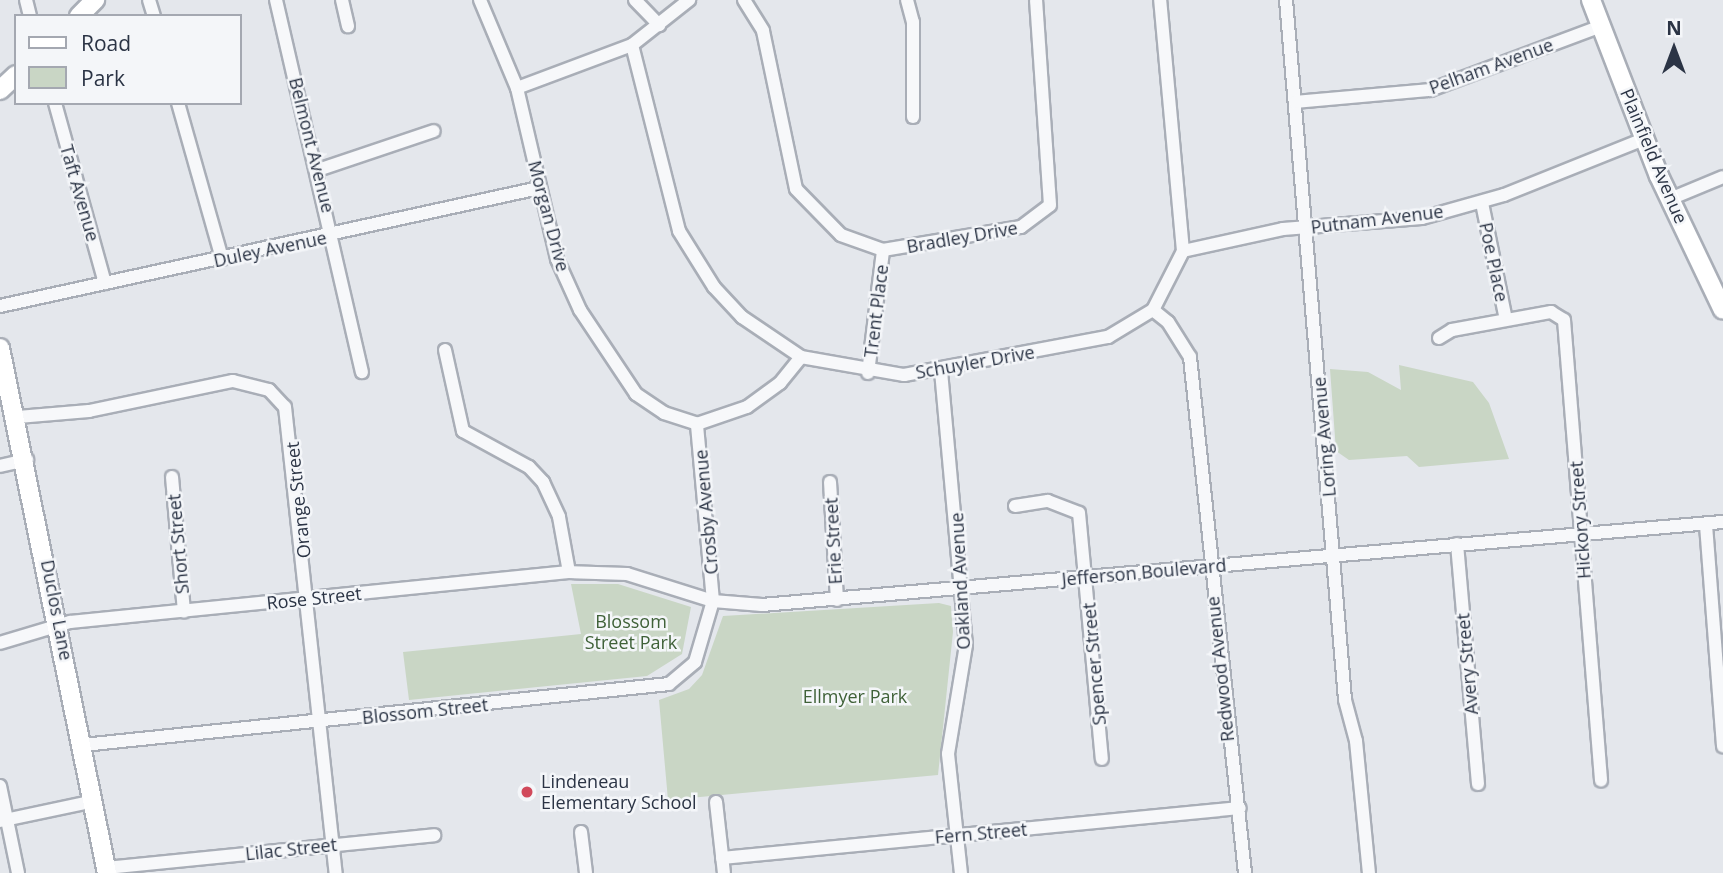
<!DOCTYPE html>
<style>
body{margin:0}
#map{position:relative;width:1723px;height:873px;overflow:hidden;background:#e4e7ec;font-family:"Open Sans",sans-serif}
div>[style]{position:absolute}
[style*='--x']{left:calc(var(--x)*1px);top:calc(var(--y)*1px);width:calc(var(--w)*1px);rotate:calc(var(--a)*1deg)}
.green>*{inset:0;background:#c9d6c5}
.roads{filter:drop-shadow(2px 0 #a9aeb7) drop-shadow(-2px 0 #a9aeb7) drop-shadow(0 2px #a9aeb7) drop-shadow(0 -2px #a9aeb7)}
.street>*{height:12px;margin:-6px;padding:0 6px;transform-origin:6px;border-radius:6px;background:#f7f8fa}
.secondary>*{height:18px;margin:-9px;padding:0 9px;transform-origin:9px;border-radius:9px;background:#fff}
.dots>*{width:19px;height:19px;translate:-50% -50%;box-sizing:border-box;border:4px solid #f4f6f9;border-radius:50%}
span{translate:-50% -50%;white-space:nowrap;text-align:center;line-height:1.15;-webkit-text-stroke:5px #f4f6f9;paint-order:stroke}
.street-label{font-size:18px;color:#2b3445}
.park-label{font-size:18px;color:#3f6138}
.poi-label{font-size:18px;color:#2b3445}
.left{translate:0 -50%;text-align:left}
.legend{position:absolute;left:14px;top:14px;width:228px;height:91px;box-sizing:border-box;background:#f4f6f9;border:2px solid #a4a8b1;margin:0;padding:9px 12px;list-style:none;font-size:21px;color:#2b3445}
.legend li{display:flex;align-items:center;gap:14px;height:35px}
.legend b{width:35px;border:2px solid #a4a8b1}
.north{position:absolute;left:1639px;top:14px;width:70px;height:70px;-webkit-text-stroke:5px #f4f6f9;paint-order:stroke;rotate:0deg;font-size:19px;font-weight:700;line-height:28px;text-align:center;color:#2b3445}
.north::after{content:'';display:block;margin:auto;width:24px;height:32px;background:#2b3445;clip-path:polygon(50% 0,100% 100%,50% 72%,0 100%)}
</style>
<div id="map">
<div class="green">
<i style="clip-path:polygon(1399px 365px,1473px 382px,1489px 403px,1509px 459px,1419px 467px,1407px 456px,1349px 460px,1336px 451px,1330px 369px,1368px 372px,1401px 390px)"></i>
<i style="clip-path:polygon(571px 584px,618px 584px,691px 607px,682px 654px,647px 676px,409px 700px,403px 652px,581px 634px)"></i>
<i style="clip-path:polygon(939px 603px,951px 606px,953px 632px,938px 775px,668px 800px,659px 700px,689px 689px,702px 675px,723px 616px)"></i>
</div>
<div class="roads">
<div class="street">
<i style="--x:26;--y:0;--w:16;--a:76"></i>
<i style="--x:149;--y:0;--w:17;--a:73"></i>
<i style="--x:276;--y:0;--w:382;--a:77"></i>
<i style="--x:342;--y:0;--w:27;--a:77"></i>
<i style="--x:480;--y:0;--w:95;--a:67.2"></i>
<i style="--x:517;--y:88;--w:176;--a:76.8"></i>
<i style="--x:557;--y:259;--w:56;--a:65.7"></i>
<i style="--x:580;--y:310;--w:101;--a:56.3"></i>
<i style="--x:636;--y:394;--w:34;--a:34"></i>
<i style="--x:664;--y:413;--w:35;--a:18"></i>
<i style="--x:697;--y:424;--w:53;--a:-18.8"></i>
<i style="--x:747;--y:407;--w:41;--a:-36"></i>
<i style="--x:780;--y:383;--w:33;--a:-51"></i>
<i style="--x:635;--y:0;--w:35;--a:46"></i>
<i style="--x:744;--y:0;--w:36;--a:58"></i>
<i style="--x:763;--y:31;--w:161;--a:78.2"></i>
<i style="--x:796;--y:189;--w:64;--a:45.6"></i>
<i style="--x:841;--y:235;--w:45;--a:19.7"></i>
<i style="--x:883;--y:250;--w:140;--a:-9.5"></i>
<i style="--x:1021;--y:227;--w:36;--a:-37"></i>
<i style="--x:1050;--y:205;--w:205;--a:-93.9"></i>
<i style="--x:907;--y:0;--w:23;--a:75"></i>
<i style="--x:913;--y:22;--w:95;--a:90"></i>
<i style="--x:1286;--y:0;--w:702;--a:85.18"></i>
<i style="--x:1345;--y:700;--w:42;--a:75"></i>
<i style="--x:1356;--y:741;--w:133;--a:84.4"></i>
<i style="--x:632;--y:45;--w:192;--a:75.8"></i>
<i style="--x:679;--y:231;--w:66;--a:58"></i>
<i style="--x:714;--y:287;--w:41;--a:47"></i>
<i style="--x:742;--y:317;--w:71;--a:34.1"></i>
<i style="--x:801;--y:357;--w:105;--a:9.9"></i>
<i style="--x:904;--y:375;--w:208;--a:-10.6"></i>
<i style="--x:1108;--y:337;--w:52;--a:-31"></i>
<i style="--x:1153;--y:310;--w:66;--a:-63"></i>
<i style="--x:1183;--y:251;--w:252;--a:-95.2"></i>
<i style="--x:517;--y:88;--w:123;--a:-20.5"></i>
<i style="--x:632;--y:45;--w:73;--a:-38.3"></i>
<i style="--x:1295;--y:102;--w:136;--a:-5.1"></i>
<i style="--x:1430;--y:90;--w:183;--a:-20.5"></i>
<i style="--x:55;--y:103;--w:187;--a:74.5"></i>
<i style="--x:178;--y:103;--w:162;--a:74.2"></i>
<i style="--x:318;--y:170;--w:122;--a:-18.6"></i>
<i style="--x:1670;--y:199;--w:57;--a:-22.5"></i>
<i style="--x:1482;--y:203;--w:119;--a:78.4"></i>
<i style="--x:1183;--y:251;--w:102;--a:-12.4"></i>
<i style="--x:1283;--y:229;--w:139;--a:-4.5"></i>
<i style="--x:1422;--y:218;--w:85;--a:-15.7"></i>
<i style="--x:1504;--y:195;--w:151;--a:-21.8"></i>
<i style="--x:0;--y:306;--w:552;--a:-12.35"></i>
<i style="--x:1153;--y:310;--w:19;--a:39"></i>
<i style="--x:1168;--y:322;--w:41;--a:57.8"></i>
<i style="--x:1190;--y:357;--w:519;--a:83.92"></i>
<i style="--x:1439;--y:338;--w:15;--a:-32"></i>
<i style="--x:1452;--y:330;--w:101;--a:-10.3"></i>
<i style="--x:1551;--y:312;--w:15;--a:32"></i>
<i style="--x:1564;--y:320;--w:462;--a:85.4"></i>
<i style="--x:445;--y:350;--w:83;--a:77.5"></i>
<i style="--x:463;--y:431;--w:75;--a:28.6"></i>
<i style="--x:529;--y:467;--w:21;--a:47"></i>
<i style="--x:543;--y:482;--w:38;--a:65"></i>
<i style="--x:559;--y:517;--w:56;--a:79.7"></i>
<i style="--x:941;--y:371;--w:275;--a:84.8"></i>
<i style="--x:966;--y:645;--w:110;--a:99.4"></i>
<i style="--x:948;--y:754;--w:120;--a:83.8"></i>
<i style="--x:868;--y:373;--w:124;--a:-83"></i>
<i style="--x:18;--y:417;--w:71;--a:-4.8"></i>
<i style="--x:89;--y:411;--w:147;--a:-11.8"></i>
<i style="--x:233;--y:381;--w:37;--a:14"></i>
<i style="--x:269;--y:390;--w:23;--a:47"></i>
<i style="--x:285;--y:407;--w:469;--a:83.8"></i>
<i style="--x:0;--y:466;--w:28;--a:-13"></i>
<i style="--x:172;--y:477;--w:135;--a:84.9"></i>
<i style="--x:830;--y:482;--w:118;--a:86.6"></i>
<i style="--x:1015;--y:506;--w:33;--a:-9"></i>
<i style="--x:1048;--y:501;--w:33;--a:21"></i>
<i style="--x:1079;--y:513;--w:247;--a:84.7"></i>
<i style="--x:1706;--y:525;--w:222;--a:85.6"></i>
<i style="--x:1457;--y:544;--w:241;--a:85"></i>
<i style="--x:0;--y:643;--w:73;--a:-16.7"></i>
<i style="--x:70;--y:622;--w:501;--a:-5.72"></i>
<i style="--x:569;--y:572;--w:58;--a:2"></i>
<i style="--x:627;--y:574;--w:90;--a:17.4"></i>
<i style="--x:713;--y:601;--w:49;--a:4.7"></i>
<i style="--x:762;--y:605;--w:965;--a:-4.94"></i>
<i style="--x:83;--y:745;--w:589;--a:-5.94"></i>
<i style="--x:669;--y:684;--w:34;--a:-40"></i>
<i style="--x:695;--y:662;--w:64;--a:-73.6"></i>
<i style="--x:713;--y:601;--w:178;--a:-95.2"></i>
<i style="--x:0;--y:786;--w:89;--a:78.3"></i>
<i style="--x:716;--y:802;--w:71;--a:83.6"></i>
<i style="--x:0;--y:821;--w:96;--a:-12"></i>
<i style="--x:581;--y:832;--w:41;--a:83"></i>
<i style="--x:722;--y:858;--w:520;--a:-5.51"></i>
<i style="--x:106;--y:868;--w:330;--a:-5.7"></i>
</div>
<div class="secondary">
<i style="--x:1591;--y:0;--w:189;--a:68.9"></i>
<i style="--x:1659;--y:176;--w:148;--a:64.5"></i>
<i style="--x:79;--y:16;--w:23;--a:-45"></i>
<i style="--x:0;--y:90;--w:22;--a:-43"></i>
<i style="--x:0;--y:348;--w:536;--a:78.48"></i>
</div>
</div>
<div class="dots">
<i style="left:527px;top:792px;background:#d1495b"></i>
</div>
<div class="street-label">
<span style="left:1491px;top:66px;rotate:-20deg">Pelham Avenue</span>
<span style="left:312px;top:145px;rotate:76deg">Belmont Avenue</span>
<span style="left:1654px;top:156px;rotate:67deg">Plainfield Avenue</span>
<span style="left:80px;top:193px;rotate:74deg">Taft Avenue</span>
<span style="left:549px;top:216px;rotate:75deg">Morgan Drive</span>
<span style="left:1377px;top:219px;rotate:-7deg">Putnam Avenue</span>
<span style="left:962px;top:237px;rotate:-10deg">Bradley Drive</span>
<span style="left:270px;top:249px;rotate:-12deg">Duley Avenue</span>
<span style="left:1494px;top:262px;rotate:78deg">Poe Place</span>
<span style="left:876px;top:311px;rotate:-83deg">Trent Place</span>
<span style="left:975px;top:362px;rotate:-10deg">Schuyler Drive</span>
<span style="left:1324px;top:437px;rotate:-95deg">Loring Avenue</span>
<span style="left:298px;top:500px;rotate:-96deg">Orange Street</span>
<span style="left:706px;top:512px;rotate:-95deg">Crosby Avenue</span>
<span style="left:1580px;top:520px;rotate:-94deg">Hickory Street</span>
<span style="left:833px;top:541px;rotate:-93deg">Erie Street</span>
<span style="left:178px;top:544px;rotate:-95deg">Short Street</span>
<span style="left:1144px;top:572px;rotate:-5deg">Jefferson Boulevard</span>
<span style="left:960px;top:581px;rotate:-93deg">Oakland Avenue</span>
<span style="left:314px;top:598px;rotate:-6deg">Rose Street</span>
<span style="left:57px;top:610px;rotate:79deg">Duclos Lane</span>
<span style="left:1094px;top:664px;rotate:-95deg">Spencer Street</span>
<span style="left:1467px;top:664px;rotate:-95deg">Avery Street</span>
<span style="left:1220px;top:669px;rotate:-96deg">Redwood Avenue</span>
<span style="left:425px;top:711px;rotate:-6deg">Blossom Street</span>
<span style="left:981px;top:833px;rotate:-5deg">Fern Street</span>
<span style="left:291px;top:849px;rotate:-6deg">Lilac Street</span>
</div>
<div class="park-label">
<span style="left:631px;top:632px">Blossom<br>Street Park</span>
<span style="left:855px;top:696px">Ellmyer Park</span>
</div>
<div class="poi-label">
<span class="left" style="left:541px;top:792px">Lindeneau<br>Elementary School</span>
</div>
<ul class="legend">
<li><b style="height:9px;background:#fff"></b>Road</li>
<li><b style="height:19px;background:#c9d6c5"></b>Park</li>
</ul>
<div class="north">N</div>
</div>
